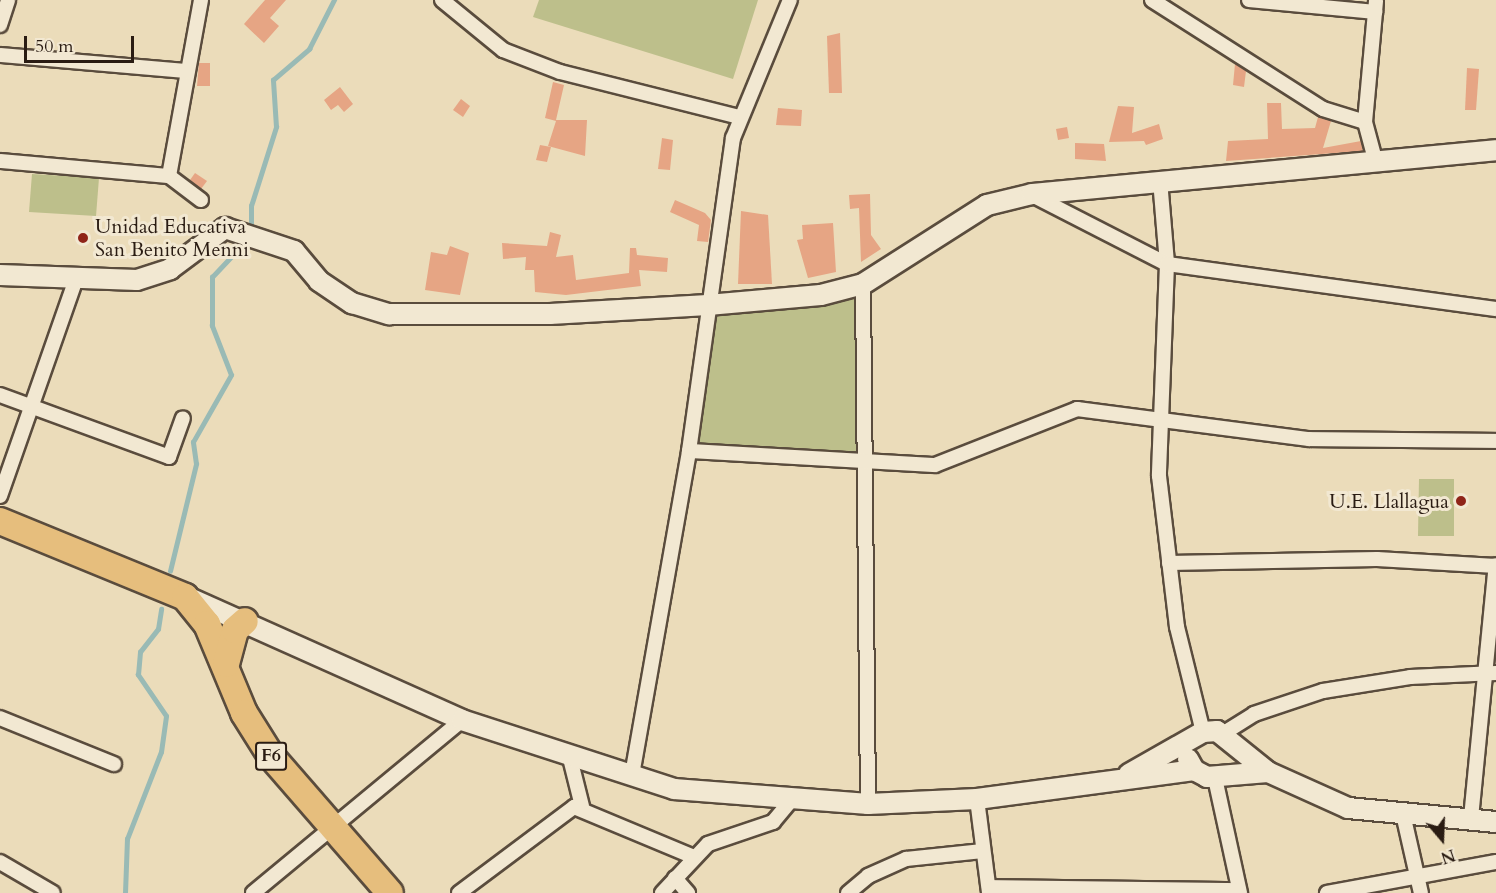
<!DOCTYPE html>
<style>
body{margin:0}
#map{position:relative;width:1496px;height:893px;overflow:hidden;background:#ebdcba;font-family:Cardo,serif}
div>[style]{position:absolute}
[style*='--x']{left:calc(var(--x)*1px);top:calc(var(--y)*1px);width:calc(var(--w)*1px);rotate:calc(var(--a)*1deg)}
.green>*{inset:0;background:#bdbf8b}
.stream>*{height:4.5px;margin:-2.25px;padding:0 2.25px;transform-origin:2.25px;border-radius:2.25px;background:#99bab5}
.building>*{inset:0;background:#e6a584}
.roads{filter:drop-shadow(2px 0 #5a4c3d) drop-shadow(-2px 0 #5a4c3d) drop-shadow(0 2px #5a4c3d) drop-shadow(0 -2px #5a4c3d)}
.street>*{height:14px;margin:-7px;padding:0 7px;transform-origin:7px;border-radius:7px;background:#f2e8d2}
.secondary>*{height:20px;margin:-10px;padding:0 10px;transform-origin:10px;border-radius:10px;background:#f2e8d2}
.highway>*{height:26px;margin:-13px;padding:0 13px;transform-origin:13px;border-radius:13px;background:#e6be7d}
.dots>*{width:16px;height:16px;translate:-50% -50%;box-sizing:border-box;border:3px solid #f2e8d2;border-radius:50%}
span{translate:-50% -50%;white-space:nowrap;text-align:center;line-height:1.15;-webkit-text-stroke:6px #f2e8d2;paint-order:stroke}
.shield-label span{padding:2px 4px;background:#f2e8d2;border:2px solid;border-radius:4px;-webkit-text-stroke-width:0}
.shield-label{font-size:18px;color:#2a1c13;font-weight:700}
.poi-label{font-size:20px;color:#2a1c13}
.left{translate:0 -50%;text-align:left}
.right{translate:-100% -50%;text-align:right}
.north{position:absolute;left:1412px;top:809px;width:60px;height:60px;-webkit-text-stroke:4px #f2e8d2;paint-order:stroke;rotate:161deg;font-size:16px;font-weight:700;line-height:24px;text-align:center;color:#2a1c13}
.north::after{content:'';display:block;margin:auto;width:21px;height:27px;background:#2a1c13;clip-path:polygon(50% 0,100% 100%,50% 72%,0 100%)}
.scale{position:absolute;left:24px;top:36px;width:110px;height:27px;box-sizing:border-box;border:3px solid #2a1c13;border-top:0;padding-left:8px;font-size:18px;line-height:21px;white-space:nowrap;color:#2a1c13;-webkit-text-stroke:4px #f2e8d2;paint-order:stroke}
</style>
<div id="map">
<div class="green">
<i style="clip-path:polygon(539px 0,758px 0,733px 79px,533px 17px)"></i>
<i style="clip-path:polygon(32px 174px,99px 178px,96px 216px,29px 212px)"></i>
<i style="clip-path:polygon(863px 284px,867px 465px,689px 451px,708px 305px)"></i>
<i style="clip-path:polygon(1419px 479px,1454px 479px,1454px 536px,1418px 536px)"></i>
</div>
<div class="stream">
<i style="--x:251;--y:232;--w:26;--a:-90"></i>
<i style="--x:251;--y:206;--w:83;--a:-72.4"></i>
<i style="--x:276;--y:127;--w:47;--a:-93.7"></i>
<i style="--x:273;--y:80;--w:48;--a:-40.7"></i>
<i style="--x:309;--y:49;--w:55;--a:-63"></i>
<i style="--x:170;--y:571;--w:110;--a:-76.3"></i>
<i style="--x:196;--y:464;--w:22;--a:-98"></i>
<i style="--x:193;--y:442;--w:77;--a:-60.4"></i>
<i style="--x:231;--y:375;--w:53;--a:-111.2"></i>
<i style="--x:212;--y:326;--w:49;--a:-90"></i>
<i style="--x:212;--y:277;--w:51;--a:-46.6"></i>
<i style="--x:125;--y:893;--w:54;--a:-87.9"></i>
<i style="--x:127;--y:839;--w:93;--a:-68.7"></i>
<i style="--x:161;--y:752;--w:36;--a:-82"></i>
<i style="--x:166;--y:716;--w:50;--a:-124.3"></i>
<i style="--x:138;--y:675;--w:23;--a:-85"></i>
<i style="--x:140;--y:652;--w:29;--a:-52"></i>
<i style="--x:158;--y:629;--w:20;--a:-81"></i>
</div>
<div class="building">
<i style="clip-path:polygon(265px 0,286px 0,270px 18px,279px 26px,264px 43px,244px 24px)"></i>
<i style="clip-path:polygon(840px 33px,842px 93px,829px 93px,827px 36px)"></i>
<i style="clip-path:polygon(199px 63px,210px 63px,210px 86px,197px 86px)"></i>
<i style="clip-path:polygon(1235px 64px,1246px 71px,1244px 87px,1233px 85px)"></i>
<i style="clip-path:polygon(1467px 68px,1479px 69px,1476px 110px,1465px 110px)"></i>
<i style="clip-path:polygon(553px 82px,564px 85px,556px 120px,587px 120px,585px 156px,548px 146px,556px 121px,545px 118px)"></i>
<i style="clip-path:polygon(340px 87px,353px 104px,344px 112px,338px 105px,331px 110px,324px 100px)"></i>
<i style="clip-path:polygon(461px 99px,470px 106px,463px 117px,453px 110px)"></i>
<i style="clip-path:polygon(1267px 103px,1281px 103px,1282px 129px,1315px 128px,1318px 117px,1331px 121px,1323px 148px,1361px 141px,1363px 151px,1226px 161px,1228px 141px,1268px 139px)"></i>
<i style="clip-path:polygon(1118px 106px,1134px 107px,1132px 133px,1159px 124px,1163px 139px,1146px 145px,1144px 141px,1109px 142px)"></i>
<i style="clip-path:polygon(778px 108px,802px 110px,801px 126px,776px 125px)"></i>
<i style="clip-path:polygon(1067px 127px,1069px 138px,1058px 140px,1056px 129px)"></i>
<i style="clip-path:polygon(662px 138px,673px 140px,670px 170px,658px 169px)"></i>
<i style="clip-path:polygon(1075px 143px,1104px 144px,1106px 161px,1075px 159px)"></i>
<i style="clip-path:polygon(540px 145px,551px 147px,547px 162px,536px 160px)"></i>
<i style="clip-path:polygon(195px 173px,207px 181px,201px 189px,190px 180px)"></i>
<i style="clip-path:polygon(870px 194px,871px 235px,881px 249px,861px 262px,859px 208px,850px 209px,849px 195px)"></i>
<i style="clip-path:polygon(675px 200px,705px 213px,711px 220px,708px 242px,697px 241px,699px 225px,670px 212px)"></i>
<i style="clip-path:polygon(741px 211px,768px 215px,772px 284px,738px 284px)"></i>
<i style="clip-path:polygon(833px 223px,836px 272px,808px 278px,797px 240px,803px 239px,802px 225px)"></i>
<i style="clip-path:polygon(550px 232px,561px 235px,556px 257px,573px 255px,576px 280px,629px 273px,630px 248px,636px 248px,637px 255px,668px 258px,667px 272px,639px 270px,641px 286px,566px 295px,535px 292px,534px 270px,525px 270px,526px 257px,503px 259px,502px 243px,547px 246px)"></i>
<i style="clip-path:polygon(450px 246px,469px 253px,460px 295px,425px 290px,431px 252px,447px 255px)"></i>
</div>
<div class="roads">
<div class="street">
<i style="--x:201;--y:0;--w:179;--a:100.3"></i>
<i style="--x:169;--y:176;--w:40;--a:37"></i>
<i style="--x:442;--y:0;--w:79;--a:39.3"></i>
<i style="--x:503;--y:50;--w:61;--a:21.1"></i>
<i style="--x:560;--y:72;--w:185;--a:14.1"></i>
<i style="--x:1152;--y:0;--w:203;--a:32.5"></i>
<i style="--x:1323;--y:109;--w:44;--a:17.2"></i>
<i style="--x:1365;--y:122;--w:42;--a:75"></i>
<i style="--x:1249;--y:0;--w:127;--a:5.4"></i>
<i style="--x:0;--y:25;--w:26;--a:-72"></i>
<i style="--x:0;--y:55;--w:188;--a:4.9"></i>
<i style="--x:1365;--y:122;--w:122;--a:-84.8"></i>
<i style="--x:0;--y:161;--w:170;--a:5.1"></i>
<i style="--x:1160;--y:180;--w:84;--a:85.2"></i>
<i style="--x:1167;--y:264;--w:212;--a:92.2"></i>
<i style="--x:1159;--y:476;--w:152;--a:83.2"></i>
<i style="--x:1177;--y:627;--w:108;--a:76.1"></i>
<i style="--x:1032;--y:195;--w:152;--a:27.1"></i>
<i style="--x:1167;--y:264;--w:332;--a:7.8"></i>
<i style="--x:863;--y:284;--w:520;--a:89.45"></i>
<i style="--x:0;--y:395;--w:180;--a:20.1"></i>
<i style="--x:169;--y:457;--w:41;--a:-70.3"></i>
<i style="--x:689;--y:451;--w:246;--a:3.3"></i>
<i style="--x:935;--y:465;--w:153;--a:-21.5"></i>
<i style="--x:1077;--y:409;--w:234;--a:7.4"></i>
<i style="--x:1309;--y:439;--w:187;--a:0.6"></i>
<i style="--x:0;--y:496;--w:227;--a:-70.7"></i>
<i style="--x:1169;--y:563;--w:208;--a:-1.1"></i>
<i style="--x:1377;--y:559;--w:119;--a:3.4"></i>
<i style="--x:0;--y:718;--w:123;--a:22"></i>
<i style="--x:1224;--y:733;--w:36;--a:-32"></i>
<i style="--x:1254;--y:714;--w:73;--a:-18.4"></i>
<i style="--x:1323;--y:691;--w:88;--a:-9.1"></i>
<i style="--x:1410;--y:677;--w:86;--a:-2.7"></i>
<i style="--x:569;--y:754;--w:54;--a:76"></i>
<i style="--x:632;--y:775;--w:329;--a:-80"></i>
<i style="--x:689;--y:451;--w:316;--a:-82"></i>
<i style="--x:733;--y:138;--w:149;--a:-67.6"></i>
<i style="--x:1215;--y:778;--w:118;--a:77.7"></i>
<i style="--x:977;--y:799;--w:95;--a:82.7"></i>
<i style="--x:1403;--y:814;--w:81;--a:77.2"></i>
<i style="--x:1471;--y:818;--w:254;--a:-84.4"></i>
<i style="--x:0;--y:862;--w:61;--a:30.3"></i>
<i style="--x:675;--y:878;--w:20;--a:49"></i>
<i style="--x:989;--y:887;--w:250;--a:0.7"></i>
<i style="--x:253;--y:893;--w:271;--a:-39.6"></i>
<i style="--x:459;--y:893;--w:144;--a:-36.8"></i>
<i style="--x:574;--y:807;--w:128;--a:22.6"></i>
<i style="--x:662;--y:893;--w:67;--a:-46.8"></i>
<i style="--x:708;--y:844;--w:69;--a:-18.7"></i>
<i style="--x:773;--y:822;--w:26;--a:-50"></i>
<i style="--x:848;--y:893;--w:26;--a:-40"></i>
<i style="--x:868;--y:876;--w:42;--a:-24.1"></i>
<i style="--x:906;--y:859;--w:77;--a:-5.9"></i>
<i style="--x:1327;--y:893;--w:172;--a:-10.4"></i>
</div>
<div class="secondary">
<i style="--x:0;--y:275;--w:137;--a:2.1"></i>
<i style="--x:137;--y:280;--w:35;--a:-18"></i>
<i style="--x:170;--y:269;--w:69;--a:-36.7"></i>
<i style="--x:225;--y:228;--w:73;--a:18.4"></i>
<i style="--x:294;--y:251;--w:39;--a:50"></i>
<i style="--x:319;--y:281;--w:40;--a:34"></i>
<i style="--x:352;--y:303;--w:39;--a:17"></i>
<i style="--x:389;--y:314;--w:161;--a:0"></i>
<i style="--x:550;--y:314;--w:158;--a:-3.3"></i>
<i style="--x:708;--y:305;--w:113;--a:-5.1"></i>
<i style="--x:821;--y:295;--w:43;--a:-14.7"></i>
<i style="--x:863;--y:284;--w:147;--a:-32.5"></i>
<i style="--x:987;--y:205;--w:46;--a:-13.7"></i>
<i style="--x:1032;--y:194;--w:466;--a:-5.4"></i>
<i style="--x:187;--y:597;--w:301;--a:24.1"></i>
<i style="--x:462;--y:720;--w:223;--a:18"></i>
<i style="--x:674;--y:789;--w:195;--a:4.4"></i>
<i style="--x:868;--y:804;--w:109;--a:-2.6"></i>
<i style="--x:977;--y:799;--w:219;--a:-7.6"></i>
<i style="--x:1188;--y:759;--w:13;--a:61"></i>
<i style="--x:1194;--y:770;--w:15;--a:28"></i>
<i style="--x:1207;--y:777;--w:61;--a:-4.7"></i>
<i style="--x:1129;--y:774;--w:85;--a:-29.6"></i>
<i style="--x:1203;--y:732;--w:14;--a:-4"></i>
<i style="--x:1217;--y:731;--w:65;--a:38.8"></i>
<i style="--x:1268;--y:772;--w:88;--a:24.2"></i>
<i style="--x:1348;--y:808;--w:149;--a:5.4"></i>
</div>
<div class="highway">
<i style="--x:0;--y:521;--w:200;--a:22.3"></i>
<i style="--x:185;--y:597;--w:35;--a:51"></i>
<i style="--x:207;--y:624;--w:96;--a:67.4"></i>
<i style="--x:244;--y:713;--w:51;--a:57.9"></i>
<i style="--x:271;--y:756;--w:181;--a:49"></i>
<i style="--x:226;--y:664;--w:35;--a:-75"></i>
<i style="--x:235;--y:630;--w:13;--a:-42"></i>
</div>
</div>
<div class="dots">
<i style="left:83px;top:238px;background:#8f2418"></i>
<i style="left:1461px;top:501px;background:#8f2418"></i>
</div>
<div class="shield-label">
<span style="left:271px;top:756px">F6</span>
</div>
<div class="poi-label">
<span class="left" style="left:95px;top:238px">Unidad Educativa<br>San Benito Menni</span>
<span class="right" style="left:1449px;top:501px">U.E. Llallagua</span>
</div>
<div class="north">N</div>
<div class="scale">50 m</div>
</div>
